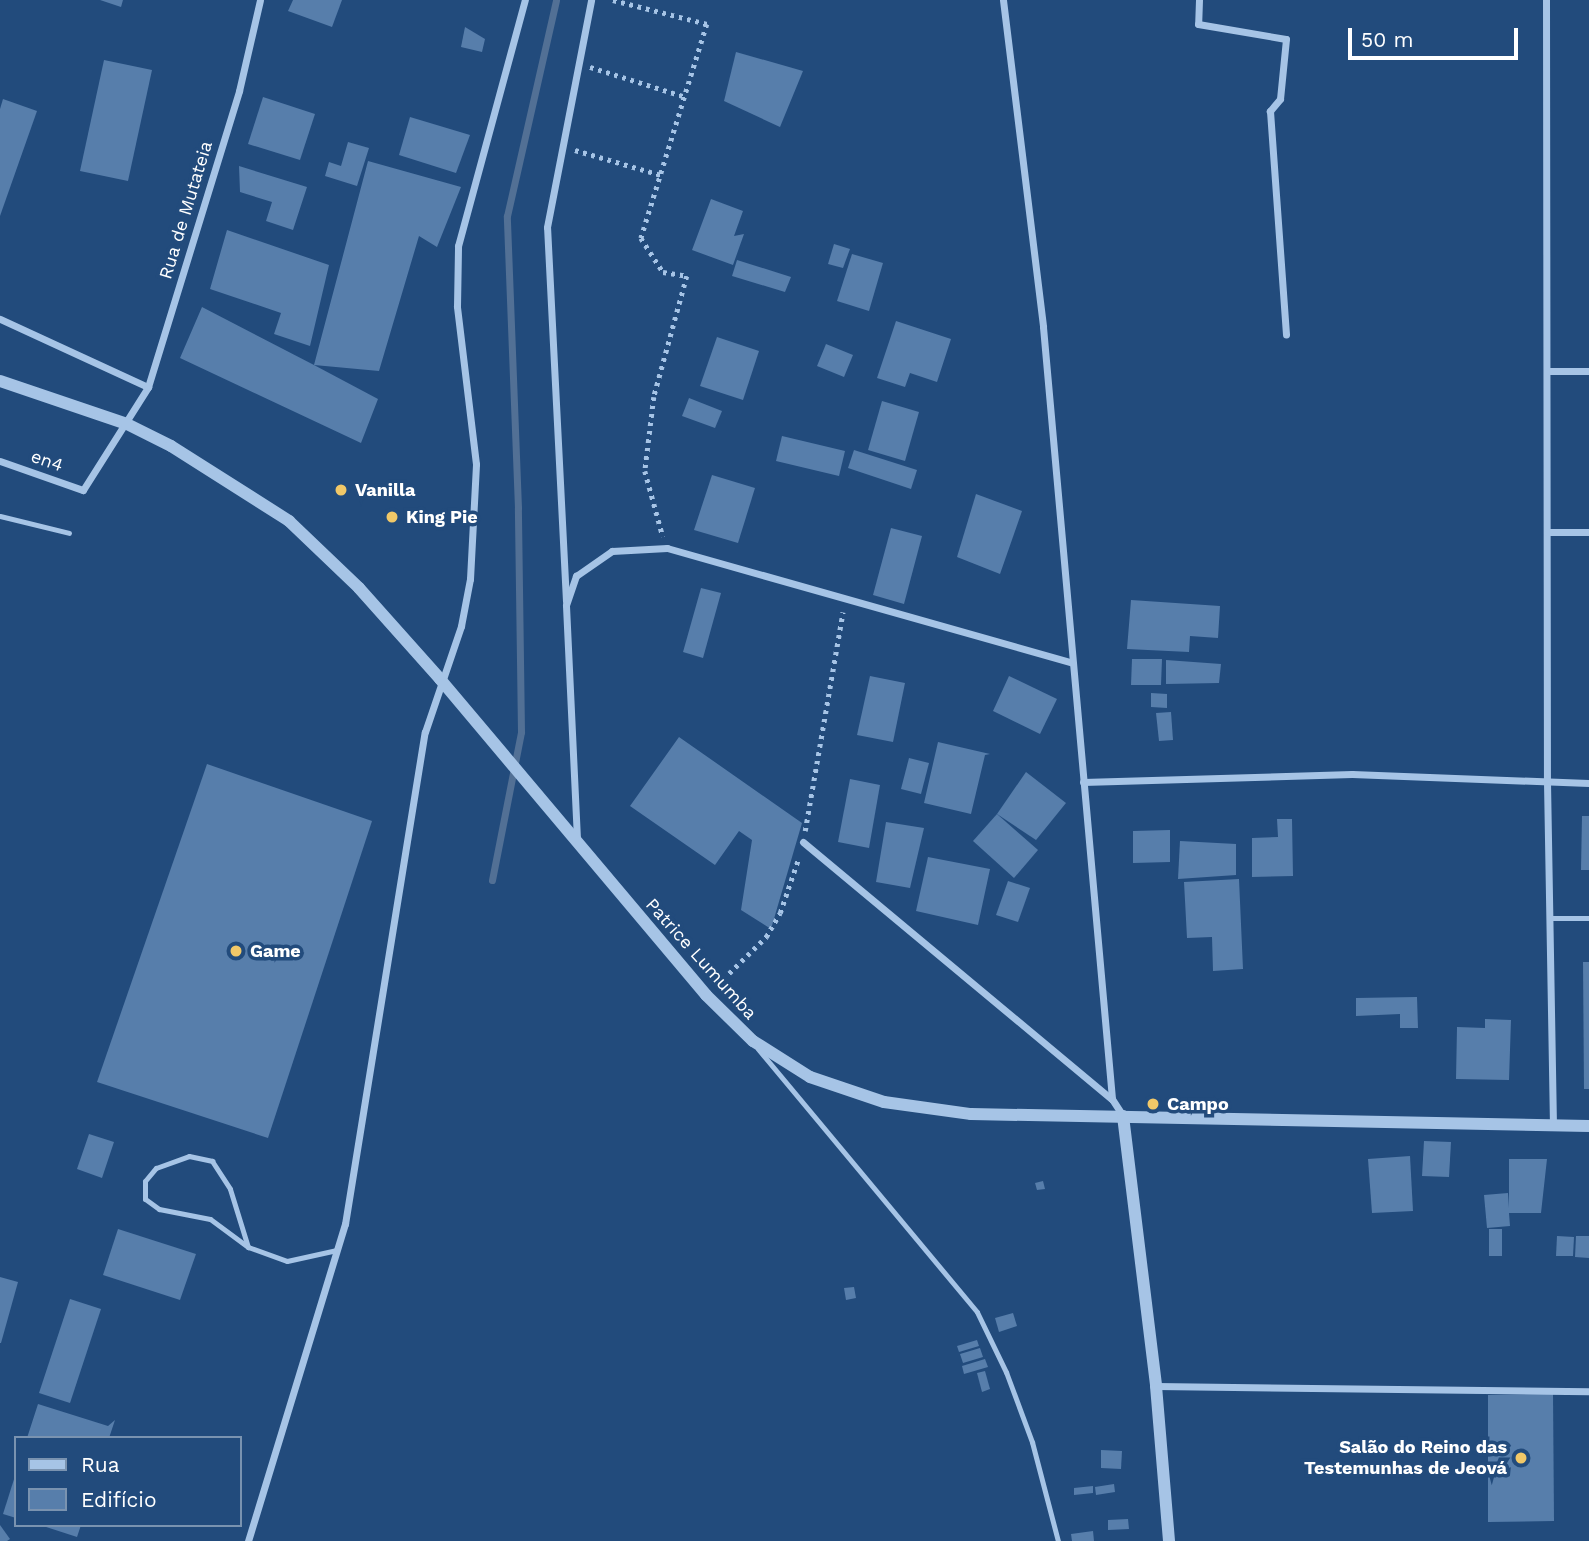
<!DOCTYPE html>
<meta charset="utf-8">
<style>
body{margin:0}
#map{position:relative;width:1589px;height:1541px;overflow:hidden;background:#224b7c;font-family:"Work Sans",sans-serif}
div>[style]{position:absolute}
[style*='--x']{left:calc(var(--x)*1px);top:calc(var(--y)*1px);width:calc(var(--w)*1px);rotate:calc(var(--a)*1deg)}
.stream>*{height:7px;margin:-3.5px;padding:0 3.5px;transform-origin:3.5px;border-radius:3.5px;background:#527095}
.building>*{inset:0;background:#577eab}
.path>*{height:4.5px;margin-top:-2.25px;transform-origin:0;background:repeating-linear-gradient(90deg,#a6c4e6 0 3.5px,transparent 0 8.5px)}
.service>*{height:5px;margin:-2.5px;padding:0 2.5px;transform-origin:2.5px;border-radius:2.5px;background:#a6c4e6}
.minor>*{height:7px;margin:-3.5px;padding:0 3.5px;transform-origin:3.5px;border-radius:3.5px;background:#a6c4e6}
.tertiary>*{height:12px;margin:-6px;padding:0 6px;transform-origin:6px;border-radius:6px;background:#a6c4e6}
.dots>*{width:19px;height:19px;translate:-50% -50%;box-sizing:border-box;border:4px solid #224b7c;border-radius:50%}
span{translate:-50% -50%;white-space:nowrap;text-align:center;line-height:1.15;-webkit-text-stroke:7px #224b7c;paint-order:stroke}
.street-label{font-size:18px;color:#fff}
.poi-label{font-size:18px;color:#fff;font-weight:700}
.left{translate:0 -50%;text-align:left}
.right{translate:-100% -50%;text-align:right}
.legend{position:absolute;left:14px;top:1436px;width:228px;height:91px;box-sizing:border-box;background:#224b7c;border:2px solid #7a93b0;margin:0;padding:9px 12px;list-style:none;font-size:21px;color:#fff}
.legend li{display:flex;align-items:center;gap:14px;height:35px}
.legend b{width:35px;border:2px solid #7a93b0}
.scale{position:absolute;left:1348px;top:28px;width:170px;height:32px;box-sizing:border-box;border:4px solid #fff;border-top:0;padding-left:9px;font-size:21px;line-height:24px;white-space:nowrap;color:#fff;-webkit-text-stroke:5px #224b7c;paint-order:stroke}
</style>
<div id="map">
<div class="stream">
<i style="--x:492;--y:880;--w:151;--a:-78.9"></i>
<i style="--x:521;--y:732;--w:224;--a:-90.8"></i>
<i style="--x:518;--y:508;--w:292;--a:-92.2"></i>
<i style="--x:507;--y:216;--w:221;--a:-77.2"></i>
</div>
<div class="building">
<i style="clip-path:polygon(100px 0,123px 0,121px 7px)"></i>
<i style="clip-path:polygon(293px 0,342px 0,332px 27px,288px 11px)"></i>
<i style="clip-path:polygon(465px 27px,485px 39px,482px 52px,461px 47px)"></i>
<i style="clip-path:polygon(736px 52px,803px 71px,780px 127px,724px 101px)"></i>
<i style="clip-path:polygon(104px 60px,152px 70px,128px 181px,80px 171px)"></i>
<i style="clip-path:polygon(263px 97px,315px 114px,300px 160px,248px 144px)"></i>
<i style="clip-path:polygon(3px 99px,37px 111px,0 216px,0 109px)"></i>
<i style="clip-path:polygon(410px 117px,470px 135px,456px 173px,399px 155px)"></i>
<i style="clip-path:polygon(348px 142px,369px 148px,357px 186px,325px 176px,329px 162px,341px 166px)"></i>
<i style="clip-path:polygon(368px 161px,461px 187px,437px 247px,419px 236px,379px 371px,314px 365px,378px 399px,361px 443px,180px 358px,202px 307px,314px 365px)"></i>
<i style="clip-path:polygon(239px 166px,307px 187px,293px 230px,266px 221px,272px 202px,240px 192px)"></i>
<i style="clip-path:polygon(711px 199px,743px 211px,734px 236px,744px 234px,733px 265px,692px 250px)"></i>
<i style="clip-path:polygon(227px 230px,329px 265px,310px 346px,274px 334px,281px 313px,210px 289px)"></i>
<i style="clip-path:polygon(834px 244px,850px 249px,843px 268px,828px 264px)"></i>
<i style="clip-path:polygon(852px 254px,883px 263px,869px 311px,837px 301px)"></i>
<i style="clip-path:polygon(737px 260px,791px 277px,785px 292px,732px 276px)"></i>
<i style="clip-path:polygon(896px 321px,951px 339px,937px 382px,910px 373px,905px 387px,877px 378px)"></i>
<i style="clip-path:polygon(717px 337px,759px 351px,743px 400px,700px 386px)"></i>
<i style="clip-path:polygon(826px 344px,853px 355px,844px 377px,817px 366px)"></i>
<i style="clip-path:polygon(689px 398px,722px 411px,715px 428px,682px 416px)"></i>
<i style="clip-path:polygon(882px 401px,919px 412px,905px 461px,868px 450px)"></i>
<i style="clip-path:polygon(782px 436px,845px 451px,839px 476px,776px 461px)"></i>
<i style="clip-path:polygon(854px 450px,917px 470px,911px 489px,848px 468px)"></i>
<i style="clip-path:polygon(712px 475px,755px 488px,738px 543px,694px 530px)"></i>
<i style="clip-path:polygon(976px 494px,1022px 511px,1000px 574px,957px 557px)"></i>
<i style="clip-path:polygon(891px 528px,922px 536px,904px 604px,873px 595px)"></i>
<i style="clip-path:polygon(701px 588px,721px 593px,703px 658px,683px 652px)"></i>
<i style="clip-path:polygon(1131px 600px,1220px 606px,1218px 638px,1190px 636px,1189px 652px,1127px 649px)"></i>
<i style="clip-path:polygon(1132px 659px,1162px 659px,1161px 685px,1131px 685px)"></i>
<i style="clip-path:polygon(1166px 660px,1221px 664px,1219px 683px,1166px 684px)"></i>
<i style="clip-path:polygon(870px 676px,905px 683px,893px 742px,857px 735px)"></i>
<i style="clip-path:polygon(1009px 676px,1057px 699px,1040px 734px,993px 711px)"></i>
<i style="clip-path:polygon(1151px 693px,1167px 694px,1167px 708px,1151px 707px)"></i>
<i style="clip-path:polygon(1171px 712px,1173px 740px,1159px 741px,1156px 713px)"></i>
<i style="clip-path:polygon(679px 737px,802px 823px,771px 929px,741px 910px,752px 840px,739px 831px,715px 865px,630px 806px)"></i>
<i style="clip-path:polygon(938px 742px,990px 754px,985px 755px,971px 814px,924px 803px)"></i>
<i style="clip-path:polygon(909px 758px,929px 763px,921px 794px,901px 789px)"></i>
<i style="clip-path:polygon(207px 764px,372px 821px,268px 1138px,97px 1082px)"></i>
<i style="clip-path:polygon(1026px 772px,1066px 803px,1036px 840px,997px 814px)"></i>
<i style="clip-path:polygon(850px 779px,880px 785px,869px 848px,838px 842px)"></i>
<i style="clip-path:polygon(997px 814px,1038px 850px,1014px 878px,973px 841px)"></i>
<i style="clip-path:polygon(1582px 816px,1589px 816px,1589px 870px,1581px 870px)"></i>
<i style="clip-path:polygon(1277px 819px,1292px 819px,1293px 876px,1252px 877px,1252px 838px,1278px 837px)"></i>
<i style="clip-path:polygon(886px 822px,924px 828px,910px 888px,876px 882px)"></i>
<i style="clip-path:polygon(1170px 830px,1170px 862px,1133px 863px,1133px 831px)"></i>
<i style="clip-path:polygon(1180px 841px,1236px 844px,1236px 875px,1178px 879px)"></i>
<i style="clip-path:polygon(928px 857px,990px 869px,978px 925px,916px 911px)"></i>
<i style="clip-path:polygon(1239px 879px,1243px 969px,1213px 971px,1212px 937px,1187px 938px,1184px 882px)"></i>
<i style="clip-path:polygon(1008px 881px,1030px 888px,1018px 922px,996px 915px)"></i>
<i style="clip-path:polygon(1583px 962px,1589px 962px,1589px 1089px,1584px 1089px)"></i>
<i style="clip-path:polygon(1417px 997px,1418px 1028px,1400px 1028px,1400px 1014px,1356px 1016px,1356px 998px)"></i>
<i style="clip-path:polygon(1485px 1019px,1511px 1020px,1509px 1080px,1456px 1079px,1457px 1027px,1485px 1028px)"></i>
<i style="clip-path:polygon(89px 1134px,114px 1142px,102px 1178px,77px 1169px)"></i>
<i style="clip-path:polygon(1424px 1141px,1451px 1142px,1449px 1177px,1422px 1176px)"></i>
<i style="clip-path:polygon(1410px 1156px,1413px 1211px,1372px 1213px,1368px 1159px)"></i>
<i style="clip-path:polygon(1509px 1159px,1547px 1159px,1541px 1213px,1509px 1213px,1510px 1226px,1487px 1228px,1484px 1195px,1508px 1193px,1509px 1208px)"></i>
<i style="clip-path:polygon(1043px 1181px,1045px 1189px,1037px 1190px,1035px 1183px)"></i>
<i style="clip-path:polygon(118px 1229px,196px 1254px,180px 1300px,103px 1275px)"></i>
<i style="clip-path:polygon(1489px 1229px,1502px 1229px,1502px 1256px,1489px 1256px)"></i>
<i style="clip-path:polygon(1557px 1236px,1574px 1237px,1573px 1256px,1556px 1256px)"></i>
<i style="clip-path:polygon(1576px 1236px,1589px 1236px,1589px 1258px,1575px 1257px)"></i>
<i style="clip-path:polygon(0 1277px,18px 1282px,1px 1343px,0 1343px)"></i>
<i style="clip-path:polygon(854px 1287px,856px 1298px,846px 1300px,844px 1288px)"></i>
<i style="clip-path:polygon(70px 1299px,101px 1309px,70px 1403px,39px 1393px)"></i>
<i style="clip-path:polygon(1013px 1313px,1017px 1326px,999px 1332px,995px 1318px)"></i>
<i style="clip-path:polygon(977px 1340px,979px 1346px,959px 1352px,957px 1346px)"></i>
<i style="clip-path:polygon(980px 1348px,983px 1357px,963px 1363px,960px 1354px)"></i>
<i style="clip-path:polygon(985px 1359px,988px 1367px,964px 1374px,962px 1366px)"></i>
<i style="clip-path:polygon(985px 1371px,990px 1389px,982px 1392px,977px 1373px)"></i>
<i style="clip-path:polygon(1553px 1394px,1554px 1521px,1488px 1522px,1488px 1395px)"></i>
<i style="clip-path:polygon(38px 1404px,108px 1426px,115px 1420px,109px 1438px,27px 1438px)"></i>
<i style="clip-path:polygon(1101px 1450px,1122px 1451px,1121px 1469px,1101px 1468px)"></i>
<i style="clip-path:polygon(15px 1476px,16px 1476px,16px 1518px,3px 1514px)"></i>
<i style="clip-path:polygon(1114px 1484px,1115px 1492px,1096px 1495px,1095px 1487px)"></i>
<i style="clip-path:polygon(1093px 1486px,1093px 1493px,1074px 1495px,1074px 1488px)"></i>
<i style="clip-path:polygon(1128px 1519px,1129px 1529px,1108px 1530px,1108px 1520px)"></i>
<i style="clip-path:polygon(0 1525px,10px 1539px,7px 1541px,0 1541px)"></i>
<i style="clip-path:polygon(40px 1525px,81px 1525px,77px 1537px)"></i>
<i style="clip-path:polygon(1093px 1531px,1094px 1541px,1072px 1541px,1071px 1534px)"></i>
</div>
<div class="path">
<i style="--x:613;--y:0;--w:97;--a:14.3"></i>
<i style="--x:707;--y:24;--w:224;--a:107.1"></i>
<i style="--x:641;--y:238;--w:40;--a:57.1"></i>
<i style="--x:663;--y:272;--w:24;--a:9"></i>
<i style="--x:687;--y:276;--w:125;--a:105.3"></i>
<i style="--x:654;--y:397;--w:75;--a:96.9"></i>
<i style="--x:645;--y:471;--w:68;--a:74.7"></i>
<i style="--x:590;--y:67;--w:101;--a:17.4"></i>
<i style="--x:575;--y:150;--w:90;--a:16.2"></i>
<i style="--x:805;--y:831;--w:222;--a:-80.2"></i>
<i style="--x:717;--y:985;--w:69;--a:-44.4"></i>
<i style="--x:766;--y:937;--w:28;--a:-60"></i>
<i style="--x:780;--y:913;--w:59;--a:-71.3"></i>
</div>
<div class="service">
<i style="--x:0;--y:516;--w:71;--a:13.8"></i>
<i style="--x:1549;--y:918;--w:40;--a:0"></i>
<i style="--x:758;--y:1049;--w:342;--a:50.2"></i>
<i style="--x:977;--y:1312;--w:67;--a:64.2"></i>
<i style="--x:1006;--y:1372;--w:75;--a:69.6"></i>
<i style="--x:1032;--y:1442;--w:102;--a:75.3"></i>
<i style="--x:248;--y:1247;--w:47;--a:-143.6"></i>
<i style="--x:210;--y:1219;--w:52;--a:-168.9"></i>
<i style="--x:159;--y:1209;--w:17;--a:-144"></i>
<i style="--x:145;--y:1199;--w:18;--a:-90"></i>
<i style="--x:145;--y:1181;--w:17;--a:-50"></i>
<i style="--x:156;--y:1168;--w:35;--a:-20"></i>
<i style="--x:189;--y:1156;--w:24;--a:12"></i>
<i style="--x:212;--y:1161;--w:33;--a:57"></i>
<i style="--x:230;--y:1189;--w:61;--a:72.8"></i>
<i style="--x:248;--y:1247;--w:41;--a:19.7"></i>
<i style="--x:287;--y:1261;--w:51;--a:-12.4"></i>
</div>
<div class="minor">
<i style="--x:1003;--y:0;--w:329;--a:83"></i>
<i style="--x:1043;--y:327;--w:775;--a:84.89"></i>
<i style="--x:1112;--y:1099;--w:20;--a:57"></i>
<i style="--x:1199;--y:0;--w:24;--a:92"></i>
<i style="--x:1198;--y:24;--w:89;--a:9.7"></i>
<i style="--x:1286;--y:39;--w:60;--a:95.7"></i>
<i style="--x:1280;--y:99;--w:16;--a:130"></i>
<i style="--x:1270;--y:111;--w:224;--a:85.9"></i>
<i style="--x:1546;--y:0;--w:782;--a:89.93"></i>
<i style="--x:1547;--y:782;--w:343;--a:89"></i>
<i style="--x:0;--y:319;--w:163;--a:24.7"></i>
<i style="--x:1550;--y:371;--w:39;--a:0"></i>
<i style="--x:0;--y:461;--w:88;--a:19.3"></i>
<i style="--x:83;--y:490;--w:122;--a:-57.7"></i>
<i style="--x:148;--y:387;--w:310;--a:-72.9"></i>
<i style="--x:239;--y:91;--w:93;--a:-77"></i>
<i style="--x:1548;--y:532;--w:41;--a:0"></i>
<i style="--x:566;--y:601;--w:374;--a:-92.9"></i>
<i style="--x:547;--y:227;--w:231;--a:-79"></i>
<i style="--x:1083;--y:782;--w:269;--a:-1.7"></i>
<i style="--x:1352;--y:774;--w:237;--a:2.2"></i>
<i style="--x:577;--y:839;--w:234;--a:-92.7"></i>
<i style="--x:566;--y:605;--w:31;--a:-71"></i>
<i style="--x:576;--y:576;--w:44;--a:-34.8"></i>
<i style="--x:612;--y:551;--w:55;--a:-3.1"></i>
<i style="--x:667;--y:548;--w:420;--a:15.8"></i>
<i style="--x:803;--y:842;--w:402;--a:39.8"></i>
<i style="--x:1156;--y:1386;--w:433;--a:0.7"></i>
<i style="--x:248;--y:1541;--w:332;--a:-73"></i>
<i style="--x:345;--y:1224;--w:498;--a:-80.8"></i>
<i style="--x:425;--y:732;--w:112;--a:-71.2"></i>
<i style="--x:461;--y:626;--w:48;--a:-79.2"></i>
<i style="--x:470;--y:579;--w:115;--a:-87"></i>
<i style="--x:476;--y:464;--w:159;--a:-96.9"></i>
<i style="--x:457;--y:306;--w:60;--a:-89"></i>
<i style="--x:458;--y:246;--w:255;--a:-74.8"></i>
</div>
<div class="tertiary">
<i style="--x:0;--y:381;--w:134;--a:18.7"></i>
<i style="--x:127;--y:424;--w:49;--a:26.6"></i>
<i style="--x:171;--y:446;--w:140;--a:32.4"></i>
<i style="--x:289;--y:521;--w:97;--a:43.7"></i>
<i style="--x:359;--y:588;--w:122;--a:48.3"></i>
<i style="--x:440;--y:679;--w:413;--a:49.9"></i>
<i style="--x:706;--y:995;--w:66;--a:44.4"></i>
<i style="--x:753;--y:1041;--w:67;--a:32.3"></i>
<i style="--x:810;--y:1077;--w:78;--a:18.7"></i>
<i style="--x:884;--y:1102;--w:88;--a:7.9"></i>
<i style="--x:971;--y:1114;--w:618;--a:1.11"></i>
<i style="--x:1123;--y:1116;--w:272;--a:83"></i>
<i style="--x:1156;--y:1386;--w:156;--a:85.2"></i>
</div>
<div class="dots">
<i style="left:341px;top:490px;background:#f1c868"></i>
<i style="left:392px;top:517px;background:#f1c868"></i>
<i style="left:236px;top:951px;background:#f1c868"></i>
<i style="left:1153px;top:1104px;background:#f1c868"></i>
<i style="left:1521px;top:1458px;background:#f1c868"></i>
</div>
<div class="street-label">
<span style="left:186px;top:210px;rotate:-73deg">Rua de Mutateia</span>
<span style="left:47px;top:461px;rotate:19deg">en4</span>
<span style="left:701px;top:959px;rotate:48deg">Patrice Lumumba</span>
</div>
<div class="poi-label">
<span class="left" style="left:355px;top:490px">Vanilla</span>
<span class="left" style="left:406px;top:517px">King Pie</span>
<span class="left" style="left:250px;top:951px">Game</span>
<span class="left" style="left:1167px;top:1104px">Campo</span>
<span class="right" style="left:1507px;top:1458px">Salão do Reino das<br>Testemunhas de Jeová</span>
</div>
<ul class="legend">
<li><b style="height:9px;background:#a6c4e6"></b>Rua</li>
<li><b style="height:19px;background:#577eab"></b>Edifício</li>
</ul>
<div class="scale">50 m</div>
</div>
